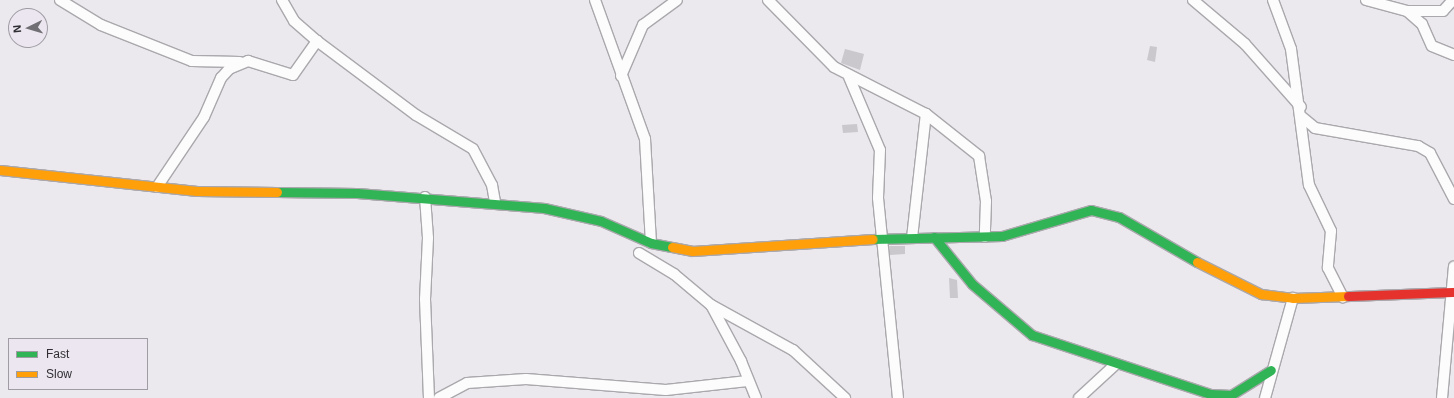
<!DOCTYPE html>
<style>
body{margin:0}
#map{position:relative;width:1454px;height:398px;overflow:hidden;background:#ebe8ee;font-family:Helvetica,sans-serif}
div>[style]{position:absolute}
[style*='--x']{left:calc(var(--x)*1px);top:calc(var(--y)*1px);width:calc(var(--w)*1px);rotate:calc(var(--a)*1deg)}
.building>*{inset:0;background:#cac8cc}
.roads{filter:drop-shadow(1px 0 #aaa8ac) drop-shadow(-1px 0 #aaa8ac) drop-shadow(0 1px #aaa8ac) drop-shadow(0 -1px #aaa8ac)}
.street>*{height:10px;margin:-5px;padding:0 5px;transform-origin:5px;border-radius:5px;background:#fcfcfc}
.fast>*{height:9px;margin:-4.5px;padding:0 4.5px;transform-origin:4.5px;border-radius:4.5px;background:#30b455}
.slow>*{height:9px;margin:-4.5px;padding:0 4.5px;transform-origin:4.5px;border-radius:4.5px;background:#ff9f0a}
.jam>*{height:9px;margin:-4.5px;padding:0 4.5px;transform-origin:4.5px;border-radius:4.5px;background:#e5322d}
span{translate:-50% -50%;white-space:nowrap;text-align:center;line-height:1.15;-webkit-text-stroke:3px #ebe6f0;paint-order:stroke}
.legend{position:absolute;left:8px;top:338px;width:140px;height:52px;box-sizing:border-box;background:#ebe6f0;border:1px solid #a09ca4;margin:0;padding:5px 7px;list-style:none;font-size:12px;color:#302e32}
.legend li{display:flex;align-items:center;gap:8px;height:20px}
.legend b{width:20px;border:1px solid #a09ca4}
.north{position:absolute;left:8px;top:8px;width:40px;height:40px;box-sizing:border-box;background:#ebe6f0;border:1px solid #a09ca4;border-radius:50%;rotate:265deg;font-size:11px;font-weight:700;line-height:16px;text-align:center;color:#302e32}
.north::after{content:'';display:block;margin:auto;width:14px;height:18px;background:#716f74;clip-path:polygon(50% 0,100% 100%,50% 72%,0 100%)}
</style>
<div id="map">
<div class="building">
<i style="clip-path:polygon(1150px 46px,1157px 47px,1155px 62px,1147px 60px)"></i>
<i style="clip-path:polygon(845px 49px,864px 54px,860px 70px,841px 63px)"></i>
<i style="clip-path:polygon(857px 124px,858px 132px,843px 133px,842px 125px)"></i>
<i style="clip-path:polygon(889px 246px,905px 246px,905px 254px,890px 255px)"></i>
<i style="clip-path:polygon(949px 278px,957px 280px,958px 298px,950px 298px)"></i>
</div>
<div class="roads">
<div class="street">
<i style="--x:60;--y:0;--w:48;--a:31.4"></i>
<i style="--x:101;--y:25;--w:98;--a:21.6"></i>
<i style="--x:192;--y:61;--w:48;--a:1.2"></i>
<i style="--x:282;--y:0;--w:24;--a:60"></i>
<i style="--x:294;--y:21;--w:30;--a:41"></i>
<i style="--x:317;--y:41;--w:124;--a:36.8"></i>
<i style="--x:416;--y:115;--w:66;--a:30.8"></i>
<i style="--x:473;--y:149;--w:41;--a:62.2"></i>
<i style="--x:492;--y:185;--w:17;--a:80"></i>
<i style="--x:595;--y:0;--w:148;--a:70.2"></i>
<i style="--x:645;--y:139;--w:104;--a:86.7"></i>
<i style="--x:768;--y:0;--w:94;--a:45.4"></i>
<i style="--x:834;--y:67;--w:103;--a:27.1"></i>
<i style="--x:926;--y:114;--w:68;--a:38.4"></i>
<i style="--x:979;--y:156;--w:46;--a:81.2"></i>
<i style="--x:986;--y:201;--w:36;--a:92"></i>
<i style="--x:1193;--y:0;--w:68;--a:40.2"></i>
<i style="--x:1245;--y:44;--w:84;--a:48.4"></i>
<i style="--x:1273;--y:0;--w:52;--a:69.8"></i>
<i style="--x:1291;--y:49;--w:137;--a:82.5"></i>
<i style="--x:1309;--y:185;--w:51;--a:64.4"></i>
<i style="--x:1331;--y:231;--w:37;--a:95"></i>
<i style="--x:1328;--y:268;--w:33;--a:63"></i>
<i style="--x:1366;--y:0;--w:42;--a:15"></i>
<i style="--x:1407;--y:11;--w:20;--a:41"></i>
<i style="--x:1422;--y:24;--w:24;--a:66"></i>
<i style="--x:1432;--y:46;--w:24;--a:22"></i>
<i style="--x:1407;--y:11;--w:36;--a:0"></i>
<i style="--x:1443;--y:11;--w:15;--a:-48"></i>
<i style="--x:621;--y:76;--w:56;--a:-66.7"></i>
<i style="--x:643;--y:25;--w:42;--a:-36.3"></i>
<i style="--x:849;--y:77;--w:79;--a:67"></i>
<i style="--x:880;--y:150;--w:48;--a:92.4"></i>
<i style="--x:878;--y:198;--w:201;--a:84.3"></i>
<i style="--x:1302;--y:117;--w:17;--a:40"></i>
<i style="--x:1315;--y:128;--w:105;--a:9.9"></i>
<i style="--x:1418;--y:146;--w:14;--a:30"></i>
<i style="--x:1430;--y:153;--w:52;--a:62.4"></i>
<i style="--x:157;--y:187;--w:84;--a:-56.1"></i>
<i style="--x:204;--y:117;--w:43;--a:-66.4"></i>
<i style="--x:221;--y:78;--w:12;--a:-48"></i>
<i style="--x:229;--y:69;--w:21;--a:-23"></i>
<i style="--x:248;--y:61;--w:47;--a:17.3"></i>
<i style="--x:293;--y:75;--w:42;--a:-54.8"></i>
<i style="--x:425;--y:197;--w:41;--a:85.8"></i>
<i style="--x:428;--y:238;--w:61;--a:92.8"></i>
<i style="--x:425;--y:299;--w:99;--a:87.7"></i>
<i style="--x:912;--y:238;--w:125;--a:-83.6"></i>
<i style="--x:639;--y:253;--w:41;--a:31"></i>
<i style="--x:674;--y:274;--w:48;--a:40"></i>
<i style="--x:711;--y:305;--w:94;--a:28.8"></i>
<i style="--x:793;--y:350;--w:71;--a:42.7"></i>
<i style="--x:711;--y:305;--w:64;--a:61.8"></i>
<i style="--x:741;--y:361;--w:40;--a:68"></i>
<i style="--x:439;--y:398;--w:32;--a:-28"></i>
<i style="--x:467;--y:383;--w:59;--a:-3.9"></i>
<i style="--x:526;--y:379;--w:140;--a:4.5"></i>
<i style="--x:666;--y:390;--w:82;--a:-6.3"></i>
<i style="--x:1079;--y:398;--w:50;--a:-42.6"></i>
<i style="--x:1265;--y:398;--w:104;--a:-74.4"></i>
<i style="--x:1442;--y:398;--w:132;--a:-84.8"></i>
</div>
<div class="fast">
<i style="--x:277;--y:192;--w:80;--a:0.7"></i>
<i style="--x:357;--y:193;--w:188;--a:4.6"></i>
<i style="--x:544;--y:208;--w:58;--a:12.8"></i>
<i style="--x:601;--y:221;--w:55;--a:23.7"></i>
<i style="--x:651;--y:243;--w:21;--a:11"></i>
<i style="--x:934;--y:237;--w:60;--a:51"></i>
<i style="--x:972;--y:284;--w:79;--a:40.4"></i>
<i style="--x:1032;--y:335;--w:188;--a:18.3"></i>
<i style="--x:1210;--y:394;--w:21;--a:3"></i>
<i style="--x:1231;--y:395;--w:47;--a:-32"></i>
<i style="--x:873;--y:239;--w:129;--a:-1.3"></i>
<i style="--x:1002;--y:236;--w:93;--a:-16.3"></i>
<i style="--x:1091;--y:210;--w:29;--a:14"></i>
<i style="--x:1119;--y:217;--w:90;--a:30"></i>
</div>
<div class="slow">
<i style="--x:0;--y:170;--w:198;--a:6.1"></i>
<i style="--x:197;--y:191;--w:80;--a:0.7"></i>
<i style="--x:672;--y:247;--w:21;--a:11"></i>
<i style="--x:693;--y:251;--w:180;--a:-3.8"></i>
<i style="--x:1197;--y:262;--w:72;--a:26.6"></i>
<i style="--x:1261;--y:294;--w:32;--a:7"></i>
<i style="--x:1293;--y:298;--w:55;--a:-2.1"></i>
</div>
<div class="jam">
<i style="--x:1348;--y:296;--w:106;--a:-2.2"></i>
</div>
</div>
<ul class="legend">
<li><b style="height:5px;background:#30b455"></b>Fast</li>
<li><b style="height:5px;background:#ff9f0a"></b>Slow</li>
</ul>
<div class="north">N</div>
</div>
